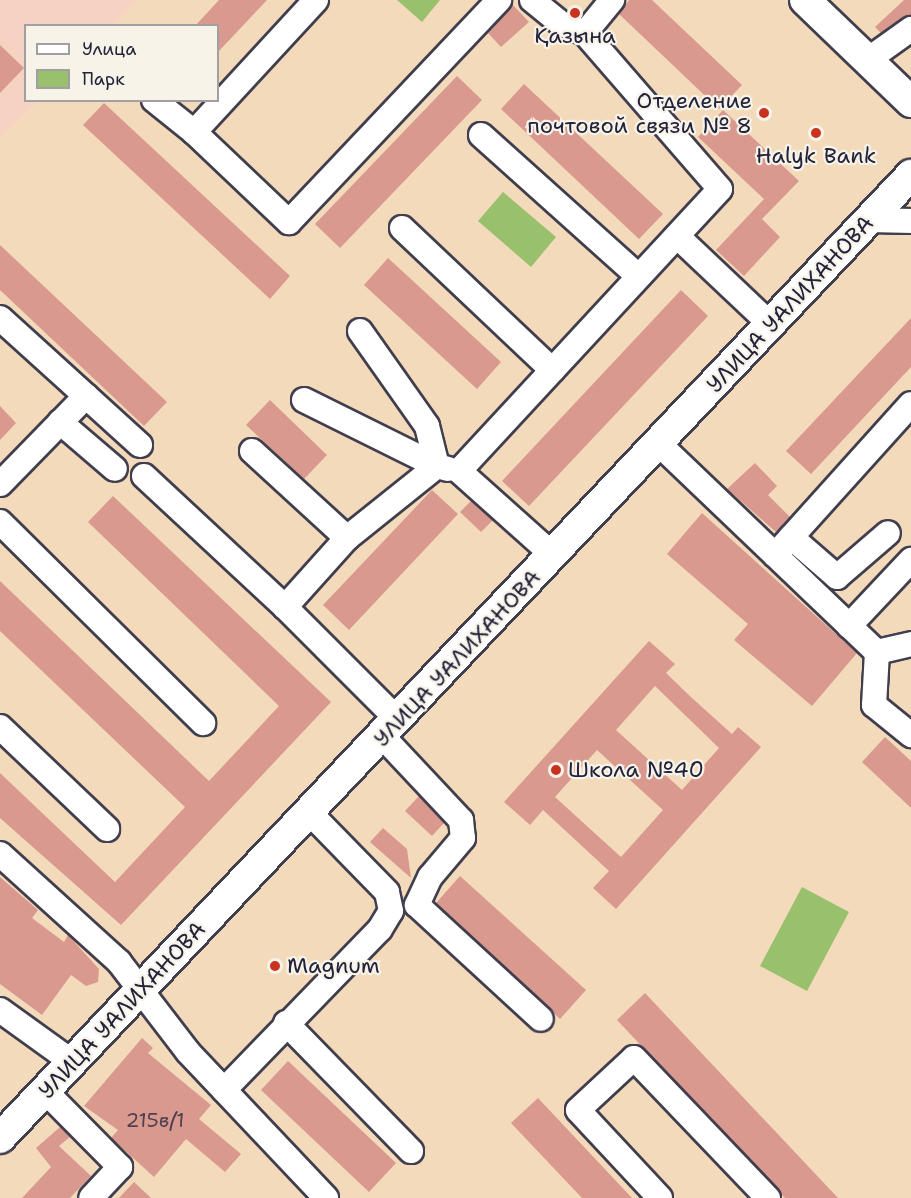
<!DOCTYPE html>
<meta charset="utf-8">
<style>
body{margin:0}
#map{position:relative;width:911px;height:1198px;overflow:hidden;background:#f3dabb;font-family:"Shantell Sans",sans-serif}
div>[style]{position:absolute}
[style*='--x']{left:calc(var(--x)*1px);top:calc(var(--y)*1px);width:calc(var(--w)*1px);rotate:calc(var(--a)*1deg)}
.built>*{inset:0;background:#f6d2c3}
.green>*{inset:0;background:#99c06c}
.building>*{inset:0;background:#da998f}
.roads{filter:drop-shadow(2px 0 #413e4e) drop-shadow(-2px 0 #413e4e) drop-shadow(0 2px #413e4e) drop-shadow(0 -2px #413e4e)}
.minor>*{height:24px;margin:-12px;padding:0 12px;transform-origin:12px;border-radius:12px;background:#fff}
.major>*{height:30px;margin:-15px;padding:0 15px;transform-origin:15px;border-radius:15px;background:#fff}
.dots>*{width:16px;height:16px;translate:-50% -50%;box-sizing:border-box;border:3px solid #f7f3e8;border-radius:50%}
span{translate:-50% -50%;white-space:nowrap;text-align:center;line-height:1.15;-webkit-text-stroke:4.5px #f7f3e8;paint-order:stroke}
.number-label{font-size:20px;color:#504050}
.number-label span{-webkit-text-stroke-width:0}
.poi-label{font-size:22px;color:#22223b}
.right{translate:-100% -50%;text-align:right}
.left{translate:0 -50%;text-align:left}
.street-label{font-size:22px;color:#22223b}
.legend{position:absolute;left:24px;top:24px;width:195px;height:78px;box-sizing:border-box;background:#f7f3e8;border:2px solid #a29fa3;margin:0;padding:8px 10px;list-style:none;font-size:18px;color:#22223b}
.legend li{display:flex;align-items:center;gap:12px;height:30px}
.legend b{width:30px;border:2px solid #a29fa3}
</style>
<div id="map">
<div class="built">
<i style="clip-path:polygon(0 0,137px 0,112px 25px,26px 26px,26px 100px,38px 101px,0 138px)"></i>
</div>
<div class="green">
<i style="clip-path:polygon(397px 0,440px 0,422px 22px)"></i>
<i style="clip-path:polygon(503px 192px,556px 237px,531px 267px,478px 221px)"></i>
<i style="clip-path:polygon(802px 887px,849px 912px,807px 991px,760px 966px)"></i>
</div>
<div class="building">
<i style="clip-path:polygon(219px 0,267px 0,218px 52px,218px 26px,195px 26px)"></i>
<i style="clip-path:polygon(629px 0,652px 0,742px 85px,719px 109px,619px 14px)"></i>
<i style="clip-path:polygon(904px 0,911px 0,911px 15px,881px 33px,875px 27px)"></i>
<i style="clip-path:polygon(512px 4px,529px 22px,501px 47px,488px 33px)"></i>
<i style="clip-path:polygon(0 45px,24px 68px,0 93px)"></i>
<i style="clip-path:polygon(457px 76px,482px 100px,340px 248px,315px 224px)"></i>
<i style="clip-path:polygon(524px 84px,663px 214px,639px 239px,501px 109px)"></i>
<i style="clip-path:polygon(104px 103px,290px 276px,270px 299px,83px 125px)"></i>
<i style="clip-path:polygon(723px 110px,799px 181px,762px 219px,780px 237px,744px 276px,716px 250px,764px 199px,698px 137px)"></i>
<i style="clip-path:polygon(0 245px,167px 402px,144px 426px,0 290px)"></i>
<i style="clip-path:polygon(388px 258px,501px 362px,477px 389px,364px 285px)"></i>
<i style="clip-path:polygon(681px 290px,708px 316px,529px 506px,502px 481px)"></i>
<i style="clip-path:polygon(911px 318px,911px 367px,811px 474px,786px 451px)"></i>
<i style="clip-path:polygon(270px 400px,327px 455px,304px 479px,246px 425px)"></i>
<i style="clip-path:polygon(0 406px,16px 423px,0 440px)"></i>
<i style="clip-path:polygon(755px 463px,777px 486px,768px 495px,790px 517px,776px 532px,727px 489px)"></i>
<i style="clip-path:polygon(432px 490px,458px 514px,349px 630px,323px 605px)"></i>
<i style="clip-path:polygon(113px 496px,331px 702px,121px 925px,0 818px,0 773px,115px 882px,185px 807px,0 631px,0 581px,209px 781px,279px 706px,88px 522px)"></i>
<i style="clip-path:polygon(471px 501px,493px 520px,481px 532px,460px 512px)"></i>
<i style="clip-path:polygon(702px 513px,857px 653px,812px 706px,734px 640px,748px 624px,667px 554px)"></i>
<i style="clip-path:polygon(evenodd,649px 641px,675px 664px,666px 673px,692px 698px,732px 734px,738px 727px,761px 747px,616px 909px,593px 888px,609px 871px,543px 810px,530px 825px,504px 802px,649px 641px,655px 686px,719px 748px,682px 790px,616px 730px,655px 686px,649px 641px,597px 750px,663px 810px,621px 857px,555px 797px,597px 750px)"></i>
<i style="clip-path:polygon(885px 737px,911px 761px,911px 808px,862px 762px)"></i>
<i style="clip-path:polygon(419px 796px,444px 823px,432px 836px,405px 811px)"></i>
<i style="clip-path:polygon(383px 828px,407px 849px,411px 878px,370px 842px)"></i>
<i style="clip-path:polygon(460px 876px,586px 990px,560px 1019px,436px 903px)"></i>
<i style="clip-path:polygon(0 877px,38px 910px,32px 918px,64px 942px,68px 935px,99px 969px,98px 982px,86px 986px,71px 975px,42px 1015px,0 984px)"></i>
<i style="clip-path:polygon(645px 993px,838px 1198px,785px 1198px,617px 1020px)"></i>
<i style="clip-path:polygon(142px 1038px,153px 1048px,148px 1053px,211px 1105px,199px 1119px,241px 1154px,225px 1172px,186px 1139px,154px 1177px,111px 1138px,118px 1130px,84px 1106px)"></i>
<i style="clip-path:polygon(288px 1061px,396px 1163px,369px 1192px,261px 1090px)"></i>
<i style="clip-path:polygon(538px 1098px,632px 1198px,582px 1198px,511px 1123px)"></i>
<i style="clip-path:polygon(60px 1127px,70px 1137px,59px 1146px,91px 1176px,70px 1198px,22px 1198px,51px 1167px,36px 1148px)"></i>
<i style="clip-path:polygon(134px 1182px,151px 1198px,119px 1198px)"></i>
</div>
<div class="roads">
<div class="minor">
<i style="--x:316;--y:0;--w:180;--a:132.7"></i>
<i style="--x:194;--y:132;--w:131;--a:43.5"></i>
<i style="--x:289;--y:222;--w:306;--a:-46.6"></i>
<i style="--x:532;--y:0;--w:36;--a:39"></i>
<i style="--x:560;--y:23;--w:27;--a:22"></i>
<i style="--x:869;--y:59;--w:52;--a:-35.5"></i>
<i style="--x:154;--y:100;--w:51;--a:38.7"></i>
<i style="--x:481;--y:135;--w:212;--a:41.9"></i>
<i style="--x:870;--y:220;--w:41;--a:1.4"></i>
<i style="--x:402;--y:228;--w:207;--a:43.4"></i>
<i style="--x:677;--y:236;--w:129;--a:43.4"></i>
<i style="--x:0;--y:318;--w:116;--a:42.2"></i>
<i style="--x:86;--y:396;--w:123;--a:134.3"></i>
<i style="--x:360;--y:331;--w:116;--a:54.8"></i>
<i style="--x:427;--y:426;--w:41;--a:76"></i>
<i style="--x:437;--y:466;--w:11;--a:15"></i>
<i style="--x:86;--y:396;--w:73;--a:42.2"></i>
<i style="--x:304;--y:400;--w:148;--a:26.4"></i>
<i style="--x:437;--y:466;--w:115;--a:141.3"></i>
<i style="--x:347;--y:538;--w:93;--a:131.9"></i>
<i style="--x:285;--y:607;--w:158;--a:45"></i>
<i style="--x:60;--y:422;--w:72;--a:40.5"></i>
<i style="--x:658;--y:443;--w:303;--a:43.7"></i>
<i style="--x:877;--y:652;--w:53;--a:93.2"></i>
<i style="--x:874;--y:705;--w:48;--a:39"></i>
<i style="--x:252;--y:451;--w:129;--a:42.5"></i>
<i style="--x:144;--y:476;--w:192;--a:42.9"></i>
<i style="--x:0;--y:522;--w:286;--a:44.7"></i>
<i style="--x:791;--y:537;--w:61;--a:41"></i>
<i style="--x:837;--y:577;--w:67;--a:-40.8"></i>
<i style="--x:553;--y:555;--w:126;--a:-138.2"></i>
<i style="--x:459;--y:471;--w:384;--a:-47.2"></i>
<i style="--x:720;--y:189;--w:206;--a:-130.9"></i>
<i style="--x:585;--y:33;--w:43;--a:-50.7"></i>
<i style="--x:775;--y:555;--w:203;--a:-48"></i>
<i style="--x:849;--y:626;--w:91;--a:-46.8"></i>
<i style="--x:877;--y:652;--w:35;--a:-13"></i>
<i style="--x:0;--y:727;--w:148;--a:43.6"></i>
<i style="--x:383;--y:737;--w:114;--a:46.8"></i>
<i style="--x:461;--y:820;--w:18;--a:84"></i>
<i style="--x:463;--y:838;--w:51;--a:130.2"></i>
<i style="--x:430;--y:877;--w:31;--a:115"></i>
<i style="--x:417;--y:905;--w:168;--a:42.6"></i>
<i style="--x:0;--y:854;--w:161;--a:42.2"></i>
<i style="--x:119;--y:962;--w:113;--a:52.5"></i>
<i style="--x:188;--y:1052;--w:201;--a:46.6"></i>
<i style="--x:0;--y:1010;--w:89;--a:35.8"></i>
<i style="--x:286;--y:1023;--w:179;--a:45.7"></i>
<i style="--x:224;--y:1090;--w:224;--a:-45.9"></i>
<i style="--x:380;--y:929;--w:21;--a:-59"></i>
<i style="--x:391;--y:911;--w:19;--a:-102"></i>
<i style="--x:387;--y:892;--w:112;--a:-134.3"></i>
<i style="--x:45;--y:1091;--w:107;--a:45.4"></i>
<i style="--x:120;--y:1167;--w:42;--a:133.1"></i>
<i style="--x:660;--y:1198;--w:120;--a:-133"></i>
<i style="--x:578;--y:1110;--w:76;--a:-42.9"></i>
<i style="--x:634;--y:1058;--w:194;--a:46.3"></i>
</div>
<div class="major">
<i style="--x:805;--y:0;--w:147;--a:43.9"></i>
<i style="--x:0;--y:1138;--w:1326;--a:-46.59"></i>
</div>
</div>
<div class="dots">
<i style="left:575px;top:13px;background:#c8321e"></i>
<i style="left:764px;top:113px;background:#c8321e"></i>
<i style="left:816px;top:133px;background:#c8321e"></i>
<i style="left:556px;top:770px;background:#c8321e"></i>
<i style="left:275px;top:966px;background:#c8321e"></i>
</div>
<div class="number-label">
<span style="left:155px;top:1120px">215в/1</span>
</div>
<div class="poi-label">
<span style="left:575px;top:36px">Қазына</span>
<span class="right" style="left:752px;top:113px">Отделение<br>почтовой связи № 8</span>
<span style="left:816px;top:156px">Halyk Bank</span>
<span class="left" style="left:568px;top:770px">Школа №40</span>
<span class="left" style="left:287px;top:966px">Magnum</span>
</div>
<div class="street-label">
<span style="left:790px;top:304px;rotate:-47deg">УЛИЦА УАЛИХАНОВА</span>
<span style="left:457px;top:658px;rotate:-47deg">УЛИЦА УАЛИХАНОВА</span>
<span style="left:122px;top:1010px;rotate:-47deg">УЛИЦА УАЛИХАНОВА</span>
</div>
<ul class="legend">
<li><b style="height:8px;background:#fff"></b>Улица</li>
<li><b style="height:16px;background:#99c06c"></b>Парк</li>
</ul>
</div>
